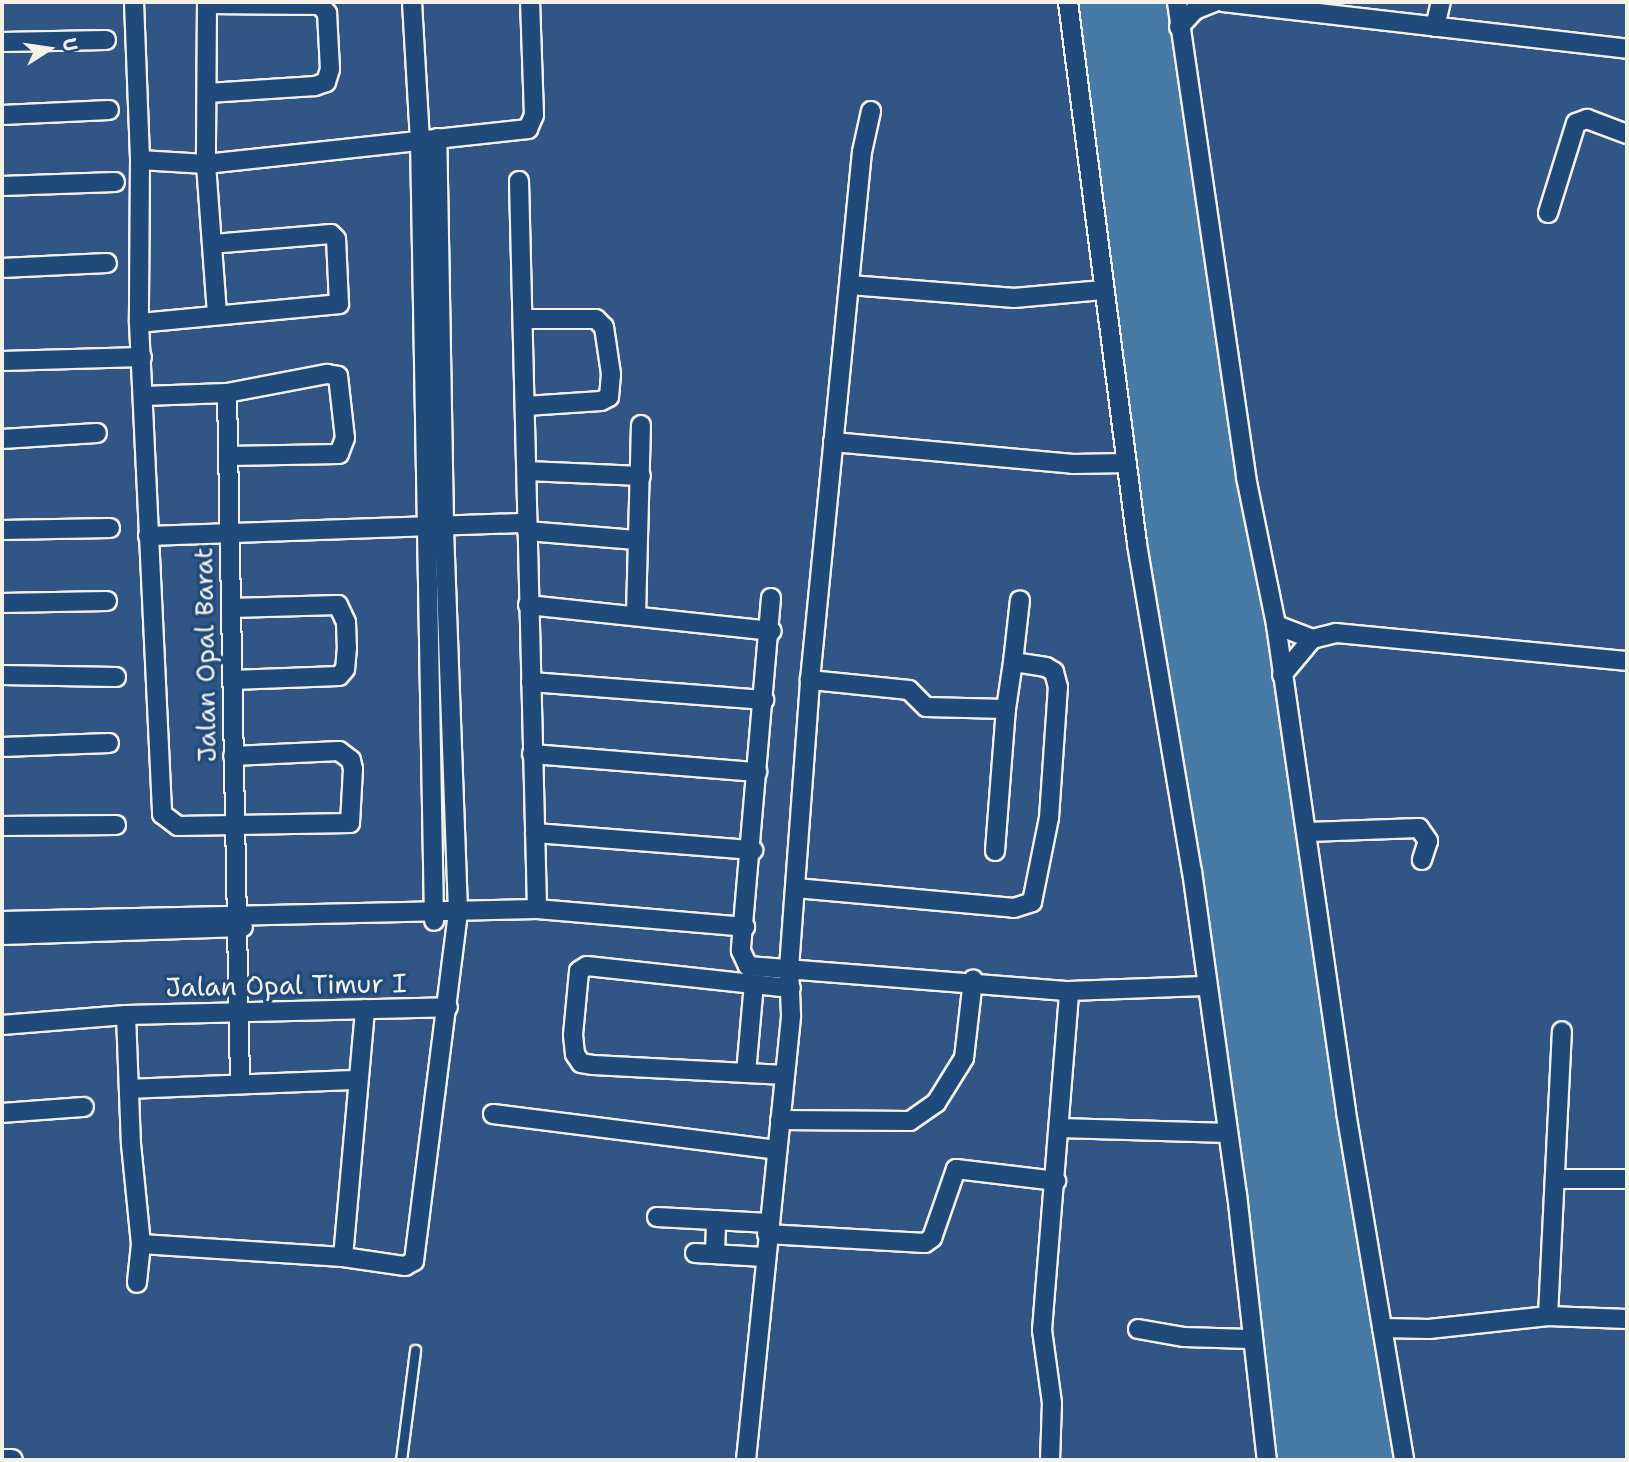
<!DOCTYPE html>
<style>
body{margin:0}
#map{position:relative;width:1629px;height:1462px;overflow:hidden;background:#315686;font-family:"Shantell Sans",sans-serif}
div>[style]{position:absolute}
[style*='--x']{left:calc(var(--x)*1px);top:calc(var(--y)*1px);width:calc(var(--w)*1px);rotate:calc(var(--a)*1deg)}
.water>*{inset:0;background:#477aa4}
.roads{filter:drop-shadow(2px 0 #f4f1e8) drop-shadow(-2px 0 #f4f1e8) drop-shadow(0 2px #f4f1e8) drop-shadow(0 -2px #f4f1e8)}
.service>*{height:9px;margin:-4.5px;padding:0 4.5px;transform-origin:4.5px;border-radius:4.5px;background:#1f4a7a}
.minor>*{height:18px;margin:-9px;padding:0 9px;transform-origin:9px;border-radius:9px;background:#1f4a7a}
.tertiary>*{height:21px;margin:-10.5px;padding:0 10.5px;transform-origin:10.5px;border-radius:10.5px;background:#1f4a7a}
span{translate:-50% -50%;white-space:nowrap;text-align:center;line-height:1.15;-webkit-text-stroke:7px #1f4a7a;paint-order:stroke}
.street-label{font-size:26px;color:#f4f1e8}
.frame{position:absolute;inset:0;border:4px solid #f4f1e8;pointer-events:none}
.north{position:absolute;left:14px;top:14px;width:70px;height:70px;-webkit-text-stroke:5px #1f4a7a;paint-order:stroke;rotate:78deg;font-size:19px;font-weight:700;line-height:28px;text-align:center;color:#f4f1e8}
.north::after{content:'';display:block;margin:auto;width:24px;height:32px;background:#f4f1e8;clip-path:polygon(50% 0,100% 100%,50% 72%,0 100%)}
</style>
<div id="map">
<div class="water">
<i style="clip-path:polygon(1068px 2px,1177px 2px,1404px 1460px,1267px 1460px)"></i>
</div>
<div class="roads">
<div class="service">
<i style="--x:401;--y:1460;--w:111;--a:-82.7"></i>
</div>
<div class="minor">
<i style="--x:134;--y:2;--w:158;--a:87.8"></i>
<i style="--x:140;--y:160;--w:163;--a:90.4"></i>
<i style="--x:139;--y:323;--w:492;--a:87.3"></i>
<i style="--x:162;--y:814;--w:20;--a:37"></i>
<i style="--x:178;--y:826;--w:172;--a:-1"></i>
<i style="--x:350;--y:823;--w:54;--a:-86.8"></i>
<i style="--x:353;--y:769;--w:9;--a:-103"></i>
<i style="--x:351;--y:760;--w:15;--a:-143"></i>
<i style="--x:339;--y:751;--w:106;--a:177.3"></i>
<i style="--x:207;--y:2;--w:162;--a:90.4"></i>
<i style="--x:206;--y:164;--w:150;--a:85.8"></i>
<i style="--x:412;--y:2;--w:137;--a:86.7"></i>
<i style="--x:420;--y:139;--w:782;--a:88.97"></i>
<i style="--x:1068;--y:2;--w:546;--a:82.74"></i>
<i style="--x:1137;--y:544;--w:332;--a:80.5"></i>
<i style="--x:1192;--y:871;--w:326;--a:82.1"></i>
<i style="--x:1237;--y:1194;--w:268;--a:83.6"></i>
<i style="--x:1177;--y:2;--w:480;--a:81.7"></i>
<i style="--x:1246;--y:477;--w:151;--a:78.5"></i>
<i style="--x:1276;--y:625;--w:492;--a:81.8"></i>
<i style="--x:1346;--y:1112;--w:353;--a:80.5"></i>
<i style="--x:1223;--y:2;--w:407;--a:6.6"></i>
<i style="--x:207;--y:4;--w:113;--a:0.5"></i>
<i style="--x:320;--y:5;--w:11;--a:49"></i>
<i style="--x:327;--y:13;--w:56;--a:86.9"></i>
<i style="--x:330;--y:69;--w:14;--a:107"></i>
<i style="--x:326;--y:82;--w:12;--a:160"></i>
<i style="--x:315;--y:86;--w:107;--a:176.3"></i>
<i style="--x:1179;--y:27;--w:23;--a:-47"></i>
<i style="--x:1195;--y:10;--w:22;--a:-22"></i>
<i style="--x:1435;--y:27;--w:26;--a:-77"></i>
<i style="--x:2;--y:42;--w:104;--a:-1.1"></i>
<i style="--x:2;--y:115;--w:107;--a:-2.7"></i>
<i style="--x:140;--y:160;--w:66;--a:3.5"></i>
<i style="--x:206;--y:164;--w:324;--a:-6.2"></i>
<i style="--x:528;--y:129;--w:15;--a:-67"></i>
<i style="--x:534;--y:115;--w:113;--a:-92"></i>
<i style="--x:519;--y:181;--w:728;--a:88.58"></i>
<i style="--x:2;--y:186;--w:113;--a:-2"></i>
<i style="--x:1548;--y:213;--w:94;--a:-72.7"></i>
<i style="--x:1576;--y:123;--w:12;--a:-20"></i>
<i style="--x:1587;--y:119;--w:43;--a:20.6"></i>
<i style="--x:2;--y:268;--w:105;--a:-2.7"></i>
<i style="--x:850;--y:285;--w:165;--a:4.5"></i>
<i style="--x:1014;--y:298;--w:89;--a:-5.1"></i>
<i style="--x:524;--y:319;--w:72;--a:0"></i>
<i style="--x:596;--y:319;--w:11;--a:45"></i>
<i style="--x:604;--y:327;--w:48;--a:81.5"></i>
<i style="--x:611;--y:374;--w:23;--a:95"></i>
<i style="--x:609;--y:397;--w:9;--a:153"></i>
<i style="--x:601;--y:401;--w:75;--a:176.2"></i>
<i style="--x:139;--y:323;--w:201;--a:-5.4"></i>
<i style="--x:339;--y:304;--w:65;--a:-92.6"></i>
<i style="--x:336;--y:239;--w:7;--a:-135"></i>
<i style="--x:331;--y:234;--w:118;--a:175.2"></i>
<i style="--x:2;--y:361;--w:140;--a:-1.6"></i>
<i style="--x:227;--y:393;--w:691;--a:88.92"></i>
<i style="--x:144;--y:396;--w:83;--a:-2.1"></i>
<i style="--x:227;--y:393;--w:102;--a:-10.8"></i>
<i style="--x:327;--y:374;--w:11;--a:10"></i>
<i style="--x:338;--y:376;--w:62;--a:83.6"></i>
<i style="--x:345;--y:438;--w:17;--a:111"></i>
<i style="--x:339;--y:454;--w:111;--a:179"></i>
<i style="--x:2;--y:439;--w:95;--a:-3.6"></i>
<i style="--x:833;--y:442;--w:241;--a:5.2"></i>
<i style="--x:1073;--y:464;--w:54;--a:-1.1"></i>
<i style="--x:527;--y:471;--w:114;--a:2.5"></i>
<i style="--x:2;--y:530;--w:108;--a:-1.1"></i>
<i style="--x:527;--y:531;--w:109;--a:4.7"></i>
<i style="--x:148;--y:536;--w:379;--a:-2"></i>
<i style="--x:771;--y:598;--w:354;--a:94.9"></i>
<i style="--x:741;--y:951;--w:17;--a:65"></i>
<i style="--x:748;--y:966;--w:322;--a:4.5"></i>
<i style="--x:1069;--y:991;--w:135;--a:-2.1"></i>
<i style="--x:2;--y:603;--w:105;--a:-1.1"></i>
<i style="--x:528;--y:605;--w:245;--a:6.1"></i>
<i style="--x:231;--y:608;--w:107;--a:-1.6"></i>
<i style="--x:338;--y:605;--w:19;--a:65"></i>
<i style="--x:346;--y:622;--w:25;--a:88"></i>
<i style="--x:347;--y:647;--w:22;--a:95"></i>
<i style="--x:345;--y:669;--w:9;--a:131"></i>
<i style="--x:339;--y:676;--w:107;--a:177.9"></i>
<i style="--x:636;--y:615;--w:190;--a:-88.5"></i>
<i style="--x:1276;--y:625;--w:39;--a:21"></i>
<i style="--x:1013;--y:662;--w:62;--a:-83.6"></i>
<i style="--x:2;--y:675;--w:114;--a:1"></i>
<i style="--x:1282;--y:675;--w:47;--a:-50.2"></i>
<i style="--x:1312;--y:639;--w:25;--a:-14"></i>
<i style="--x:1336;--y:633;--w:292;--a:5.5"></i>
<i style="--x:531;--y:682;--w:234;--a:4.4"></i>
<i style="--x:2;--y:747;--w:107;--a:-2.1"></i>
<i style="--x:532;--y:754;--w:226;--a:4.6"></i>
<i style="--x:2;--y:826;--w:114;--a:-0.5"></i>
<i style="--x:1308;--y:832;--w:111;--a:-2.1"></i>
<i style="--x:1419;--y:828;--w:16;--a:55"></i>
<i style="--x:1428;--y:841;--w:20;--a:108"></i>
<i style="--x:535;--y:833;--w:219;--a:4.5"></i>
<i style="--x:995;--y:851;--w:142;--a:-85.6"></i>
<i style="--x:796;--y:888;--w:219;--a:5.2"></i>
<i style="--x:1014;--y:908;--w:19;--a:-18"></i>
<i style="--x:1032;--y:902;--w:86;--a:-78.6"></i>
<i style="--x:1049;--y:818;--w:131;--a:-86.1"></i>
<i style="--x:1058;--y:687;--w:16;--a:-105"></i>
<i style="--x:1054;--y:672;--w:9;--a:-148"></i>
<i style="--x:1046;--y:667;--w:33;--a:-171"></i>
<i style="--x:1013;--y:662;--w:48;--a:98.5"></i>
<i style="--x:1006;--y:709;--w:80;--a:-178.6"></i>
<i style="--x:926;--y:707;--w:24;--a:-135"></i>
<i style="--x:909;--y:690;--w:100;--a:-174.2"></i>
<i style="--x:2;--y:921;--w:535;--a:-1.28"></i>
<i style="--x:537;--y:909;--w:209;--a:4.9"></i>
<i style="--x:2;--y:935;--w:241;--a:-1.9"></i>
<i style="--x:126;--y:1015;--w:129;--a:87.8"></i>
<i style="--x:131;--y:1144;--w:100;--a:84.3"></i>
<i style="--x:141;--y:1244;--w:39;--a:96"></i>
<i style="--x:2;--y:1025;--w:124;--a:-4.6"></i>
<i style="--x:126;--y:1015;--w:322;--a:-1.4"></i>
<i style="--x:746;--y:1073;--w:89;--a:-84.9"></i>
<i style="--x:785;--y:1075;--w:192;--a:-177"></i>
<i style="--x:593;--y:1065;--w:12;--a:-171"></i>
<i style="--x:581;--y:1063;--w:11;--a:-124"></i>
<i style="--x:575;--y:1054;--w:19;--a:-96"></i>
<i style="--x:573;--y:1035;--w:64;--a:-84.6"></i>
<i style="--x:579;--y:971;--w:9;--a:-32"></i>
<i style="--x:587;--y:966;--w:205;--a:6.2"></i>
<i style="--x:129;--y:1089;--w:228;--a:-2.3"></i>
<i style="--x:2;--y:1113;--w:82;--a:-4.2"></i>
<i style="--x:493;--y:1114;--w:286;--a:7.2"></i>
<i style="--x:780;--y:1120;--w:130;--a:0.4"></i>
<i style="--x:910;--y:1121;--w:32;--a:-35"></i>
<i style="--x:936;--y:1103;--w:53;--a:-58.1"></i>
<i style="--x:964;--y:1058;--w:79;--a:-83.4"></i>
<i style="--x:1060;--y:1128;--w:168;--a:1.7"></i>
<i style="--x:1555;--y:1179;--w:72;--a:0"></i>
<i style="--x:657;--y:1217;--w:112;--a:3.1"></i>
<i style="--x:767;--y:1234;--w:158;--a:3.3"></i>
<i style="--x:925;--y:1243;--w:9;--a:-36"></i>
<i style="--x:932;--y:1238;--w:73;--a:-70.8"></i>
<i style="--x:956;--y:1169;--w:101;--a:6.8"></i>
<i style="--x:141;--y:1244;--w:202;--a:3.7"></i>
<i style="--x:343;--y:1257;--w:63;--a:8.3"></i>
<i style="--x:405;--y:1266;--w:10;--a:-29"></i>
<i style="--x:414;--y:1261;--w:353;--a:-82.8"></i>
<i style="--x:458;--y:911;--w:387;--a:-92.1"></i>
<i style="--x:444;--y:524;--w:386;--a:-91"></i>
<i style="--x:695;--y:1253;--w:69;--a:3.3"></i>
<i style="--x:715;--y:1253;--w:33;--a:-88"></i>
<i style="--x:343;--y:1257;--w:249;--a:-84.9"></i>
<i style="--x:1548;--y:1316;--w:285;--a:-87.2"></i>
<i style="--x:1382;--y:1328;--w:47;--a:1.2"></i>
<i style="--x:1429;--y:1329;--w:120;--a:-6.2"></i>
<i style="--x:1548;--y:1316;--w:79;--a:2.2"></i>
<i style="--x:1138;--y:1329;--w:47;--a:9.9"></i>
<i style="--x:1184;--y:1337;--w:66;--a:1.7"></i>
<i style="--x:746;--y:1460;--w:447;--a:-84.2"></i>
<i style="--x:791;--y:1015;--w:47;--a:-92.4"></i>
<i style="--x:789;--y:968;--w:289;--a:-85.8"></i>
<i style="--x:810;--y:680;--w:531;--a:-84.38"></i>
<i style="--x:862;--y:152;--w:42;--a:-77.6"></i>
<i style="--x:1050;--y:1460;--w:57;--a:-88"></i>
<i style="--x:1052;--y:1403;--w:74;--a:-97.8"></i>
<i style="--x:1042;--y:1330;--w:340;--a:-85.4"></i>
</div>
<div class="tertiary">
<i style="--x:2;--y:1460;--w:9;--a:0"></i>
</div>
</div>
<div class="street-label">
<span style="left:205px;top:655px;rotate:-91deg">Jalan Opal Barat</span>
<span style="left:286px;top:985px;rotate:-1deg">Jalan Opal Timur I</span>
</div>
<div class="frame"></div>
<div class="north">U</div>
</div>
